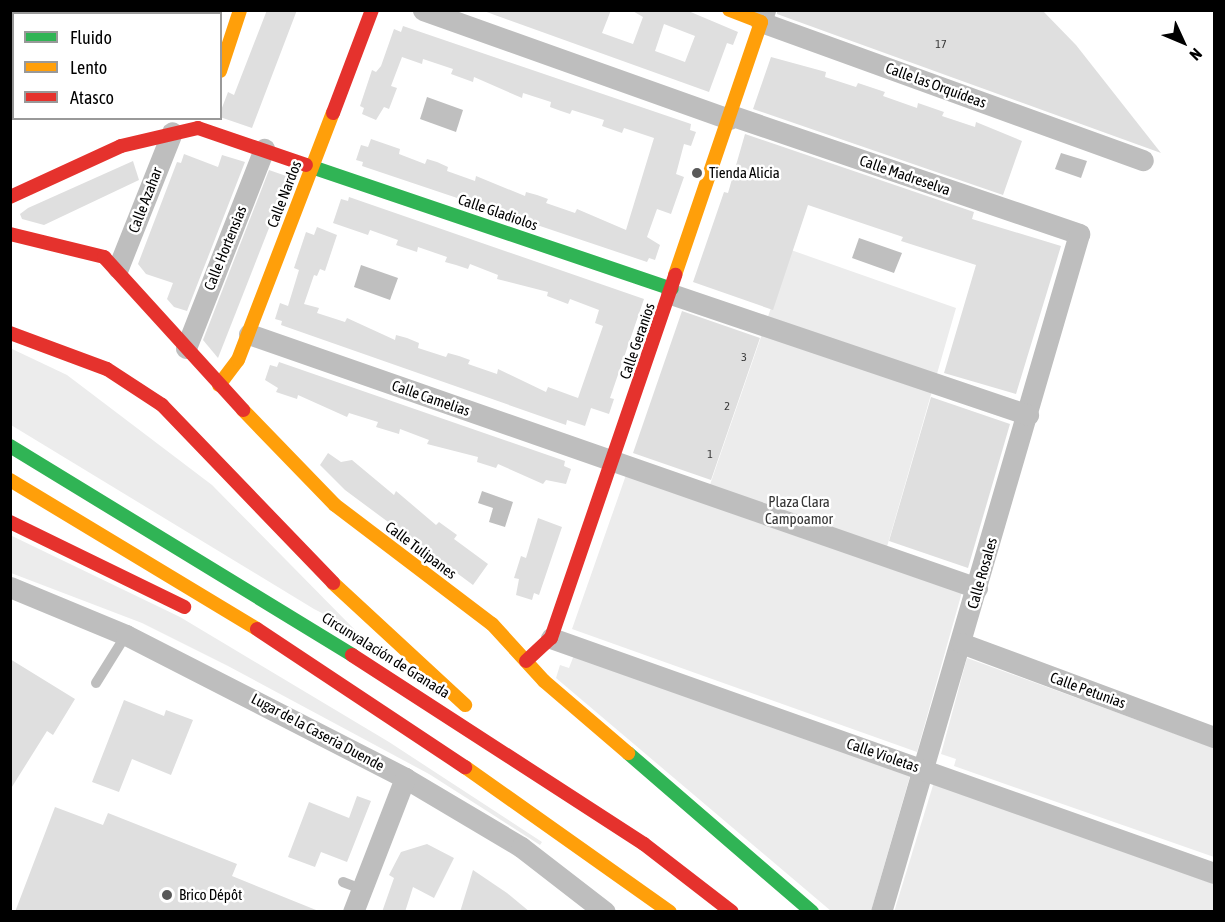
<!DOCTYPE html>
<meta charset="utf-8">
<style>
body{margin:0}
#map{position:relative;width:1225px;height:922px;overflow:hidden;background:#fff;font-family:"Asap Condensed",sans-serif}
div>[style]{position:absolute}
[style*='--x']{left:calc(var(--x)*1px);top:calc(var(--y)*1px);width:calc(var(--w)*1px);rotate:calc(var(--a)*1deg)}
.green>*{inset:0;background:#ececec}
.water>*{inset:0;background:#bfbfbf}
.building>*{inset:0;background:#dfdfdf}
.lane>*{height:10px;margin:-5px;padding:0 5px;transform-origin:5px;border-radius:5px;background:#bebebe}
.street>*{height:21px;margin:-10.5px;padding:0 10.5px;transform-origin:10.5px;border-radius:10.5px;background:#bebebe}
.fast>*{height:14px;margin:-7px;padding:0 7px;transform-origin:7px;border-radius:7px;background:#30b455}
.slow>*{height:14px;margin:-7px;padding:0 7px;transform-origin:7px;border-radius:7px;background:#ff9f0a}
.jam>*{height:14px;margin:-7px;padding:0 7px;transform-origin:7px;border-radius:7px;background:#e5322d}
.dots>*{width:16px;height:16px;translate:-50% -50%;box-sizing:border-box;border:3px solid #fff;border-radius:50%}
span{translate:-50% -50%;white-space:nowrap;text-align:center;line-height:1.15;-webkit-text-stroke:5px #fff;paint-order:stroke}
.number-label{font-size:12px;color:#383838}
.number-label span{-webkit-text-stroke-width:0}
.street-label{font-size:15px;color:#000}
.poi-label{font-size:15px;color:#000}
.left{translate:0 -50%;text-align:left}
.park-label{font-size:15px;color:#333}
.frame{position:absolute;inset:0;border:12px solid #000;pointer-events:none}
.legend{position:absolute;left:12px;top:12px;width:210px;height:108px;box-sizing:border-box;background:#fff;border:2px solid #999;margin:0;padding:8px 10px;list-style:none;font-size:18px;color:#000}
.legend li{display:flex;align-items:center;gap:12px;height:30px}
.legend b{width:30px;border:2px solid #999}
.north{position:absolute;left:1153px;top:12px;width:60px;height:60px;-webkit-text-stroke:4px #fff;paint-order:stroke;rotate:134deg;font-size:16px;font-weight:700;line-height:24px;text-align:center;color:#000}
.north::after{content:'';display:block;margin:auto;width:21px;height:27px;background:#000;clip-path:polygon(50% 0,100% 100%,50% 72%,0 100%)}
</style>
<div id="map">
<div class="green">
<i style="clip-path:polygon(791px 250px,956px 308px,882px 564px,962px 592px,917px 752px,572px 629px,626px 475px,704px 502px)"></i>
<i style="clip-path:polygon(10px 348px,67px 375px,212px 485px,355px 630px,314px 609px,11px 425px)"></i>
<i style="clip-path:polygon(10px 535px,180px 617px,389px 742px,542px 842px,540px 845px,429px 774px,228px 666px,142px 623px,11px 573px)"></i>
<i style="clip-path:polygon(574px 655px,910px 776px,871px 911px,831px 911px,556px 678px,560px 665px,569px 668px)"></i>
<i style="clip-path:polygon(967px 658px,1214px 748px,1214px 857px,954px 766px,956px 759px,941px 754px)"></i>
<i style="clip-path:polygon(934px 782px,1214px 884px,1214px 911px,894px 912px)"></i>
</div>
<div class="water">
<i style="clip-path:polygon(427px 97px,463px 110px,456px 132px,420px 119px)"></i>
<i style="clip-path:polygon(1061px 153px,1087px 161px,1081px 178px,1055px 169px)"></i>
<i style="clip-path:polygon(859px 238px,902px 253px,894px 273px,852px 258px)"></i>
<i style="clip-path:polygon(361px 265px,398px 278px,390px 300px,354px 287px)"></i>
<i style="clip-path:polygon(482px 491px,513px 502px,505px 527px,489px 522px,493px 508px,478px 503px)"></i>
</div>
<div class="building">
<i style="clip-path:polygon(267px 10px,297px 10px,252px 128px,220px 117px,220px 113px,228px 92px,234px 95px)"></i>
<i style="clip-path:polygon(evenodd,481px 10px,611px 10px,602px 33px,633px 44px,643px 17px,631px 10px,686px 10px,738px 32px,733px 45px,727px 43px,709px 92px,481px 10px,664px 24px,695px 36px,685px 62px,655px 51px,664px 24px)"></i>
<i style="clip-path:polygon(777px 10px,1042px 10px,1076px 45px,1161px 153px,777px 14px)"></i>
<i style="clip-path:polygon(403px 26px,691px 124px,690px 130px,696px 132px,691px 146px,684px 144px,676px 174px,684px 177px,671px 214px,657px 209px,647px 237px,660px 245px,655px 260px,649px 258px,647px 262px,362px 166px,363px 162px,356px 160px,361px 145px,368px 147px,371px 139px,400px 149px,399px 154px,425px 164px,427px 159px,437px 162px,448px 167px,447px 171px,475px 181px,476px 176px,525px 196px,526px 192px,537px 195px,548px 199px,546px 203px,575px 213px,577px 209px,626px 230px,654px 138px,624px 128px,622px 133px,602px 126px,604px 120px,572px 110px,570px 114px,561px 111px,550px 107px,551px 102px,523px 93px,522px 98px,474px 77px,473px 82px,451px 74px,453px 69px,423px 59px,422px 64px,402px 57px,391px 86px,397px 88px,389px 109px,384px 107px,376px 120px,362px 114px,364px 108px,360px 106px,372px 70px,376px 72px,381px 66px,394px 29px,401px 32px)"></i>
<i style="clip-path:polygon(771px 57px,826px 72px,825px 77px,856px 87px,858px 83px,885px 92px,883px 96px,917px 108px,918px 103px,944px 112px,942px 116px,975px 127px,976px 122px,1022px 141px,1003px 195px,753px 109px)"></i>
<i style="clip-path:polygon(745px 134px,974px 212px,972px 219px,1061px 246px,1016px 394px,944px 373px,976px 265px,901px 241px,903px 237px,808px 205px,773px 310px,693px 282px,724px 192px,728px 193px)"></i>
<i style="clip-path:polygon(184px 154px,218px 167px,222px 155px,245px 162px,187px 311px,174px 307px,167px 299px,173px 283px,146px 274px,138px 264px,177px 162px,181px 163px)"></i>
<i style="clip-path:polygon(133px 161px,139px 180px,44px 225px,22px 219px,20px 214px,28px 208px)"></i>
<i style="clip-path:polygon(269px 170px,289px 177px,218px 358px,203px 340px)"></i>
<i style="clip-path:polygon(349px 197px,644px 299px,610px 398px,614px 399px,609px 414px,591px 408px,585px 426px,567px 420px,566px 425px,281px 325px,282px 321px,275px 319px,280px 303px,288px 306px,299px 270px,294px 268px,306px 232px,314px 235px,317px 227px,337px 235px,325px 271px,320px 269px,317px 276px,314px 275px,304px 304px,319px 308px,317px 313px,345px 322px,347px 318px,395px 340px,396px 335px,407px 338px,419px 343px,418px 348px,446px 357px,448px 353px,459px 356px,470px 360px,468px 364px,497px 374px,498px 369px,546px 392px,548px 387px,578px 398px,603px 326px,595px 323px,599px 310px,570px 299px,568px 304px,547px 296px,548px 292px,497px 279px,498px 275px,470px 264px,468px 269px,456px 265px,445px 262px,447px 257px,418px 247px,417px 252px,396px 245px,398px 240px,370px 230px,368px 235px,333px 223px,341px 199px,348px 201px)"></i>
<i style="clip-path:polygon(682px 311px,760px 338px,711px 480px,633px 453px)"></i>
<i style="clip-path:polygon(279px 362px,565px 461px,564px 466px,571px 469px,566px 484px,546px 480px,543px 484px,498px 464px,496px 468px,477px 462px,478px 457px,427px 444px,429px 440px,400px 429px,399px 434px,376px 427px,378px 422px,349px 413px,347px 417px,298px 395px,297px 399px,276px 392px,278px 388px,265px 380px,270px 365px,277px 367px)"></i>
<i style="clip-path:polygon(931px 397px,1010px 424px,968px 568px,889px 541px)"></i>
<i style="clip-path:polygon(328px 453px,341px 462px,352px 460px,394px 495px,396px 491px,436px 525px,439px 522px,457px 535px,454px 539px,488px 564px,473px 585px,345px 490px,320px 465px)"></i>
<i style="clip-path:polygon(538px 518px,562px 527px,539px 595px,534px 593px,532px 600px,516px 595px,519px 579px,514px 578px,521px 556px,526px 558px)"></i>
<i style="clip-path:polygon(10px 659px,75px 699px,53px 735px,47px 731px,10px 790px)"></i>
<i style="clip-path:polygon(124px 700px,164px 716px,166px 710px,193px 720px,171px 775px,132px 759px,119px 792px,92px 782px)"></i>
<i style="clip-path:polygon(357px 796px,371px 801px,347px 862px,321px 852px,315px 867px,288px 857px,309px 802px,349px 818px)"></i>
<i style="clip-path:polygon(55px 807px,103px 825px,108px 813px,237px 864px,232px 876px,321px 912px,15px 912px)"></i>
<i style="clip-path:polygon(427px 844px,454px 858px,434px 898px,413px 887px,405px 912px,382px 912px,394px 878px,389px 875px,401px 852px)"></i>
<i style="clip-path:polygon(473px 870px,507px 893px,530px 912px,460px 912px)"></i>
</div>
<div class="lane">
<i style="--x:96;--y:683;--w:57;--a:-58"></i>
<i style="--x:343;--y:882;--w:19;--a:21"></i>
</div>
<div class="street">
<i style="--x:423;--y:10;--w:325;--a:19.6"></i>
<i style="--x:765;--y:10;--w:13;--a:108"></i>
<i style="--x:761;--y:22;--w:406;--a:19.9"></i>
<i style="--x:730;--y:115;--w:369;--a:18.8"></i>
<i style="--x:1079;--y:234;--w:706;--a:106.28"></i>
<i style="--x:118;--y:268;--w:146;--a:-68.3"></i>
<i style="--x:671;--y:294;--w:377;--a:18.7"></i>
<i style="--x:249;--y:334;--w:771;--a:19.23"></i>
<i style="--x:186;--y:348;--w:214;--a:-68.6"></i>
<i style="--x:10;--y:587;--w:126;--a:22.5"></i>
<i style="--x:126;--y:635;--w:314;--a:27.1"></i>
<i style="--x:405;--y:778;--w:135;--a:30.7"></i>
<i style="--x:521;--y:847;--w:106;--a:37.7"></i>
<i style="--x:551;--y:638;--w:703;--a:19.52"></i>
<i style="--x:961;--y:643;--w:270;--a:20.4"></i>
<i style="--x:353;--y:912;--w:144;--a:-68.8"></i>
</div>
<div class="fast">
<i style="--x:180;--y:10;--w:9;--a:27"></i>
<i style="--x:306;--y:165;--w:386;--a:18.7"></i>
<i style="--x:10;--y:446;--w:401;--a:31.4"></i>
<i style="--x:628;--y:753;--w:243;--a:40.8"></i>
</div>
<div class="slow">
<i style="--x:220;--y:71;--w:64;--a:-71.8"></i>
<i style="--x:675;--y:275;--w:267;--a:-71.2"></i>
<i style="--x:761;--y:22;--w:34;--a:-159"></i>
<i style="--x:219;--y:385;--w:31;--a:-53"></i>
<i style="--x:238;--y:360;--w:265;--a:-69"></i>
<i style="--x:243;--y:410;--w:132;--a:45.9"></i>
<i style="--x:335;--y:505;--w:197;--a:37.2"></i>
<i style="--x:492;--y:624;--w:77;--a:47.6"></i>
<i style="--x:544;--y:681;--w:111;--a:40.6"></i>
<i style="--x:10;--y:480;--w:288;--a:31.1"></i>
<i style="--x:333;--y:583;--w:180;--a:42.7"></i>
<i style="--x:465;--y:767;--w:251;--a:35.3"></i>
</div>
<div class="jam">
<i style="--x:333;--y:113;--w:110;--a:-69.3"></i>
<i style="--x:10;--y:197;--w:122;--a:-24.7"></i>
<i style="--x:121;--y:146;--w:79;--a:-13.2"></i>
<i style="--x:198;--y:128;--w:114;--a:18.9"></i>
<i style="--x:10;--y:234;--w:97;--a:13.7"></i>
<i style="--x:104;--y:257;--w:207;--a:47.7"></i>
<i style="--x:10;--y:333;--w:103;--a:20.4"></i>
<i style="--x:107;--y:369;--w:66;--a:33.2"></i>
<i style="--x:162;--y:405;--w:247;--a:46.1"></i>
<i style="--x:10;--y:522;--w:194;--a:26"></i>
<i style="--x:257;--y:629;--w:250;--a:33.6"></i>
<i style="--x:352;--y:655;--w:348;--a:32.9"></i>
<i style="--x:644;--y:844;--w:111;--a:37.7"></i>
<i style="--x:526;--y:661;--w:34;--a:-43"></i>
<i style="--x:551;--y:638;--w:384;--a:-71.1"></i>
</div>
<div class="dots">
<i style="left:697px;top:173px;background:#595959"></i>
<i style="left:167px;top:895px;background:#595959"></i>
</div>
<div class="number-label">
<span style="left:941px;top:45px">17</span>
<span style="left:744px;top:358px">3</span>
<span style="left:727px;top:407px">2</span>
<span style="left:710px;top:455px">1</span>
</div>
<div class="street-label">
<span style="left:936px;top:85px;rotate:20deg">Calle las Orquídeas</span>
<span style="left:905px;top:175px;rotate:19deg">Calle Madreselva</span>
<span style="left:284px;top:194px;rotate:-69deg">Calle Nardos</span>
<span style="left:145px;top:200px;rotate:-69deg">Calle Azahar</span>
<span style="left:498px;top:212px;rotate:19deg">Calle Gladiolos</span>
<span style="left:225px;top:248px;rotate:-68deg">Calle Hortensias</span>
<span style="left:637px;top:341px;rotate:-71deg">Calle Geranios</span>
<span style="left:431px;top:398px;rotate:19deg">Calle Camelias</span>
<span style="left:421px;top:550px;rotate:37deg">Calle Tulipanes</span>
<span style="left:982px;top:573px;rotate:-74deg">Calle Rosales</span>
<span style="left:386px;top:655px;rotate:32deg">Circunvalación de Granada</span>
<span style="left:1088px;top:690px;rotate:20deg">Calle Petunias</span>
<span style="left:318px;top:732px;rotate:28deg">Lugar de la Caseria Duende</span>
<span style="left:883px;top:755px;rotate:19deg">Calle Violetas</span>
</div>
<div class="poi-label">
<span class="left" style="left:709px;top:173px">Tienda Alicia</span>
<span class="left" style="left:179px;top:895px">Brico Dépôt</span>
</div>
<div class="park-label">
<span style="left:799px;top:510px">Plaza Clara<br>Campoamor</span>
</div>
<div class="frame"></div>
<ul class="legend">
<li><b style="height:8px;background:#30b455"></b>Fluido</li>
<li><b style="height:8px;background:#ff9f0a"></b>Lento</li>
<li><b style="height:8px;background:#e5322d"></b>Atasco</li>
</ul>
<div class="north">N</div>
</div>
